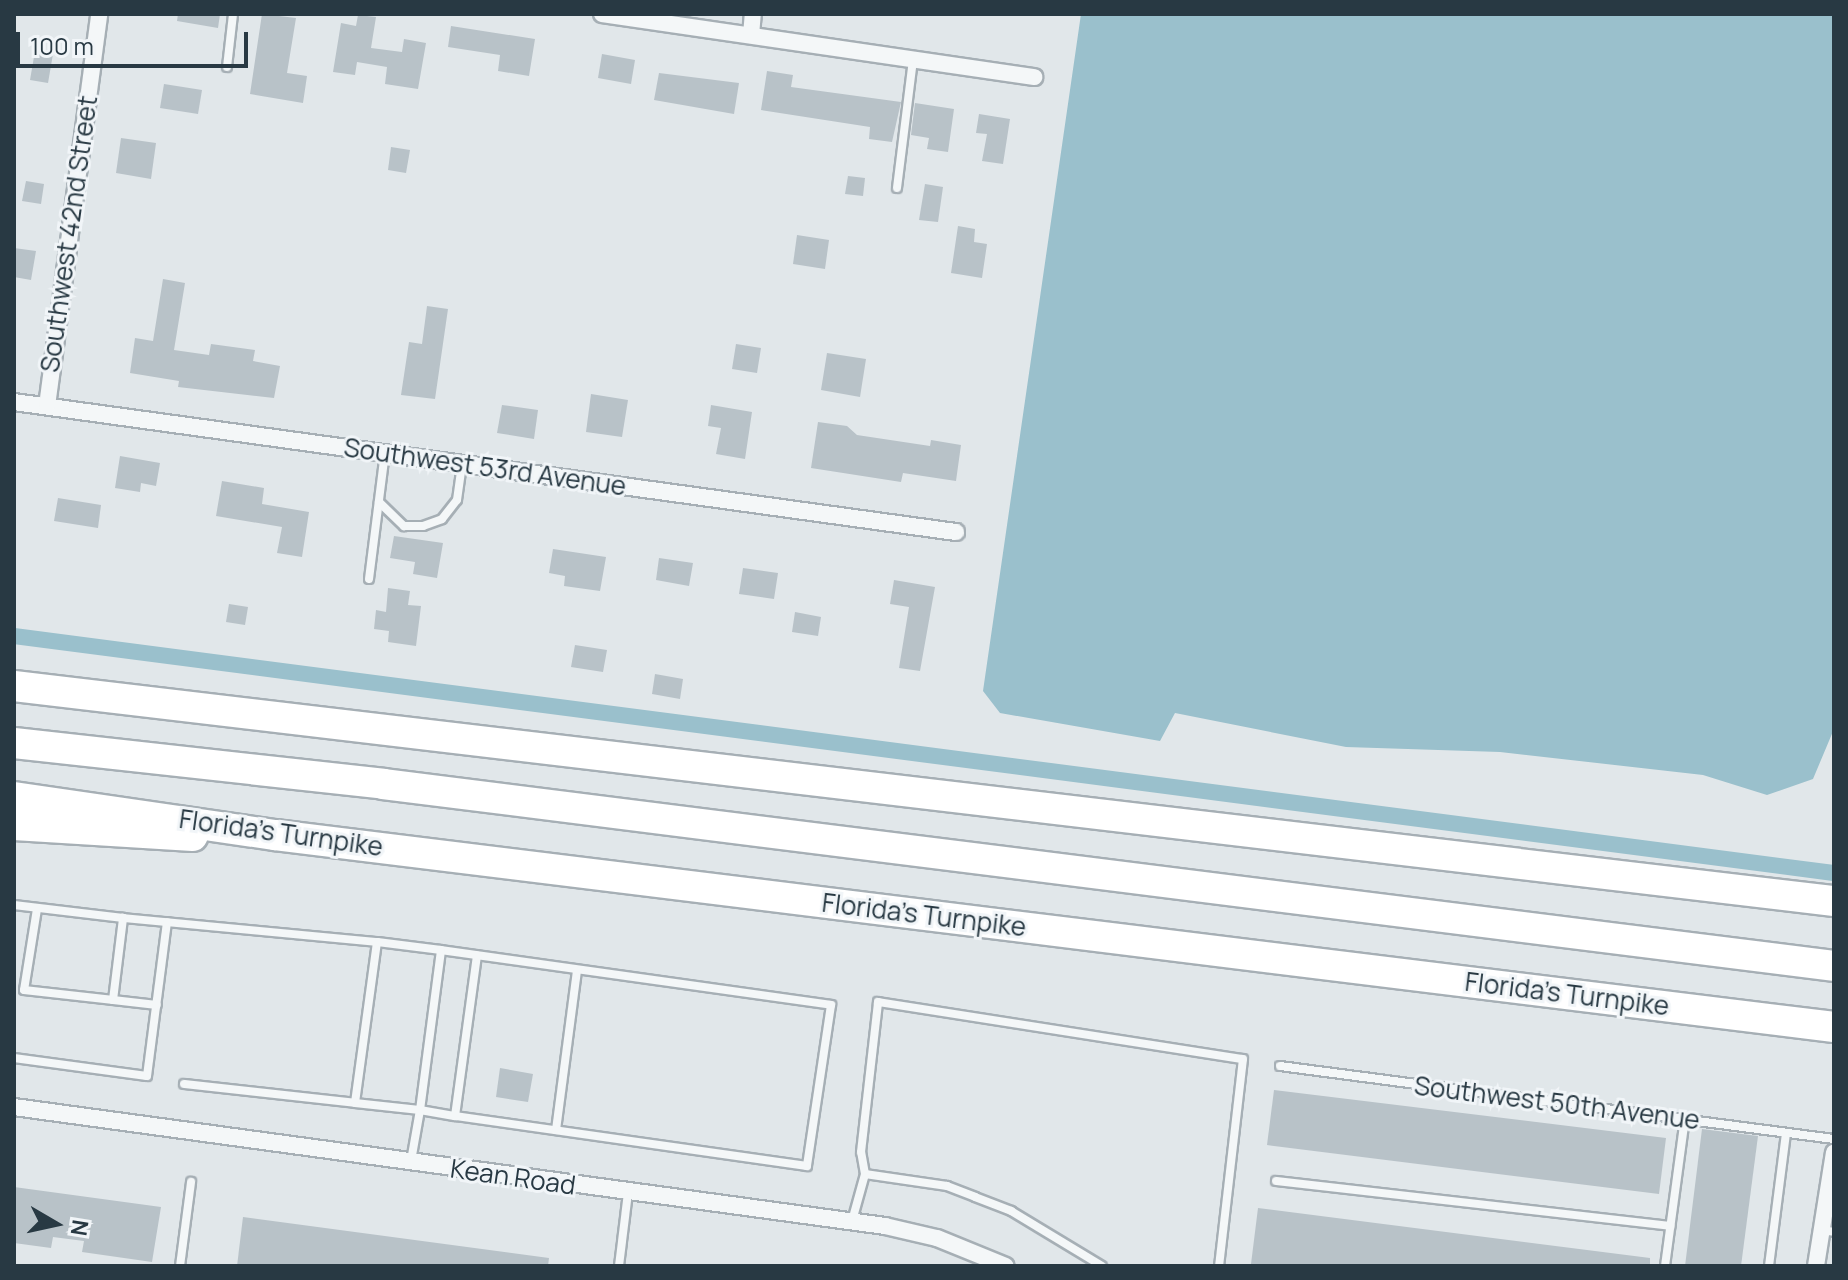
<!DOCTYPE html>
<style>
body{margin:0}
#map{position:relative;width:1848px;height:1280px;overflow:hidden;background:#e1e7ea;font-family:Manrope,sans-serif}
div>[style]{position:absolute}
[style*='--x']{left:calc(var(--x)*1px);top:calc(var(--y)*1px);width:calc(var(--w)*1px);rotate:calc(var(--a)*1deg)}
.water>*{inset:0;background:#9ac0cc}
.canal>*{height:16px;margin:-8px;padding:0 8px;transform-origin:8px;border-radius:8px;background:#9ac0cc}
.building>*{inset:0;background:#b8c2c8}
.roads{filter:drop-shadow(2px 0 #a6afb5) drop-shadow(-2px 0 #a6afb5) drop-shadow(0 2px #a6afb5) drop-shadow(0 -2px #a6afb5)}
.lane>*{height:8px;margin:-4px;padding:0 4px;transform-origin:4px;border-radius:4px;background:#f4f7f8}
.street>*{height:16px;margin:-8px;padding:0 8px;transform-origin:8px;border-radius:8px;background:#f4f7f8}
.highway>*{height:30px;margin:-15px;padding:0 15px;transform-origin:15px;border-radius:15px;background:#fff}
span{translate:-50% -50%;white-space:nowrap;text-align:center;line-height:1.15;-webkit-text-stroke:6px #f1f5f8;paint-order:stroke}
.street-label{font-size:26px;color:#283943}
.frame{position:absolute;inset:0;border:16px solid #283943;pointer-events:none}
.north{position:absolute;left:16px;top:1184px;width:80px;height:80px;-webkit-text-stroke:6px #f1f5f8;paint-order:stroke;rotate:99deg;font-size:22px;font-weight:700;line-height:32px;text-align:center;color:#283943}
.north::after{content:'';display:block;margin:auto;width:28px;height:36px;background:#283943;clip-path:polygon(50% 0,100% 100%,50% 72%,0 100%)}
.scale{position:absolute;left:16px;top:32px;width:232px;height:36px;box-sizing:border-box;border:4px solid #283943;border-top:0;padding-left:10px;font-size:24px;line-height:28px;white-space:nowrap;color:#283943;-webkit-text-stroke:6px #f1f5f8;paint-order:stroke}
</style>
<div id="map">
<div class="water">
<i style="clip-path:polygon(1081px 14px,1834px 14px,1834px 729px,1813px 779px,1767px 795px,1703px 775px,1500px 752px,1346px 747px,1175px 713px,1160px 741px,1000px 713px,983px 691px)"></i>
</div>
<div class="canal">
<i style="--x:14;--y:636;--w:1835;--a:7.42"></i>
</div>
<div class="building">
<i style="clip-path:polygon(178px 14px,220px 14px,218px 28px,177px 21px)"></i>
<i style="clip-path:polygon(262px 14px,296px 18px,287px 73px,307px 76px,303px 103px,250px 94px)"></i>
<i style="clip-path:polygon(358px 15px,376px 17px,371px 48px,402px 52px,404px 39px,426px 43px,418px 89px,385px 84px,387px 67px,357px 62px,355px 75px,333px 72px,341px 23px,356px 26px)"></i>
<i style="clip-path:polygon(451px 26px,535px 39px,529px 76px,498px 71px,500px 55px,448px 47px)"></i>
<i style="clip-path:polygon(35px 51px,53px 54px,48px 83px,30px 80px)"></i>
<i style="clip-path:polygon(602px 54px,635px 60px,631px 84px,598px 78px)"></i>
<i style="clip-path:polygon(767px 71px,793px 75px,791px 87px,901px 102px,892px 142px,869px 139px,870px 127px,761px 110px)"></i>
<i style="clip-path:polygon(659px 73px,739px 83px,734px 114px,654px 100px)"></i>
<i style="clip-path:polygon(164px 84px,202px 90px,198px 114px,160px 108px)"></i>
<i style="clip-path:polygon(915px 103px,954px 109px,948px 152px,927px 149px,929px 138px,911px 135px)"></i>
<i style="clip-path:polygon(979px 114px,1010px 119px,1003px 164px,982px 161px,987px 134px,976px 133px)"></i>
<i style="clip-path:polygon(121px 138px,156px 143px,151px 179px,116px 173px)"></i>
<i style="clip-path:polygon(391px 147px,410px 150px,406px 173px,388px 170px)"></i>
<i style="clip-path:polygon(848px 176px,865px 178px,863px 196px,845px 194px)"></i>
<i style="clip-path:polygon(26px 181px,44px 184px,41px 204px,22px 201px)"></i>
<i style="clip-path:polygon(925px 184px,943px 187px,938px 222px,919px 220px)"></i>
<i style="clip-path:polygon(958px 226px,975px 229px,974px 242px,987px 244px,982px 278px,951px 273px)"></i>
<i style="clip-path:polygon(797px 235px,829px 240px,825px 269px,793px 264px)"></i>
<i style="clip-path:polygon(14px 248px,36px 251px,31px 280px,14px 277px)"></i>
<i style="clip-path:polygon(163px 279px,185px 283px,174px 350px,209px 355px,211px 344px,255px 350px,253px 361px,280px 366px,274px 398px,178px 387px,179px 381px,130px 373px,135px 338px,153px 341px)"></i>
<i style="clip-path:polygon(427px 306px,448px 309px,435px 399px,401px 395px,409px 342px,422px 344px)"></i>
<i style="clip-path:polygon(736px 344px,761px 348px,757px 373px,732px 369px)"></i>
<i style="clip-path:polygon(827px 353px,866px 359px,860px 397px,821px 390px)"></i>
<i style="clip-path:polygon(591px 394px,628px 400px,622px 437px,586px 432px)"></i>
<i style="clip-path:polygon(502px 405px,538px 410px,534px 439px,497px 433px)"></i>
<i style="clip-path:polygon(711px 405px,752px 412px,745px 459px,716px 454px,721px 428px,708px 426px)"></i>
<i style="clip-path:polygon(818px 422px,847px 426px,857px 435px,930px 446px,931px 440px,961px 445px,956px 481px,903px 473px,901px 482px,811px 468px)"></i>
<i style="clip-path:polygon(120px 456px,160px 463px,156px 486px,141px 483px,140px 492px,115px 488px)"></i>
<i style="clip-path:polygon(222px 481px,264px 488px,262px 504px,309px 512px,302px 557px,277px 553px,282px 527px,216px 516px)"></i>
<i style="clip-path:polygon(58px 498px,101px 505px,98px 528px,54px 521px)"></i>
<i style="clip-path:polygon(394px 536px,443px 543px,437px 578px,413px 574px,415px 562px,390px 558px)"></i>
<i style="clip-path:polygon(553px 549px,606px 557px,600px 591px,564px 586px,565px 576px,549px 573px)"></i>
<i style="clip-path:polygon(659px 558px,693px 563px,689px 586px,656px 580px)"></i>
<i style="clip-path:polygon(743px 568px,778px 573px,774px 599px,739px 594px)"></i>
<i style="clip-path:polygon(894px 580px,935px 587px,920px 671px,899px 668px,909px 607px,890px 604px)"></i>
<i style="clip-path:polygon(388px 588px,410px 591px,408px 605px,421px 606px,416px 646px,388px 642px,389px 631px,374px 629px,376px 610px,386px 612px)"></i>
<i style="clip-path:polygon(229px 604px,248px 607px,245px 625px,226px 622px)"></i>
<i style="clip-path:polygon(795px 612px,821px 617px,818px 636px,792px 632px)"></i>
<i style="clip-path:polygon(575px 645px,607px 650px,603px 672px,571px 667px)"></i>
<i style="clip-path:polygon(655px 674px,683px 679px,680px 699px,652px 694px)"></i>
<i style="clip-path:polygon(500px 1068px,533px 1074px,528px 1102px,496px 1097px)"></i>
<i style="clip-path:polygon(1274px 1090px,1666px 1138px,1659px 1194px,1267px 1145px)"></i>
<i style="clip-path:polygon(1702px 1129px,1758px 1136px,1741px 1266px,1685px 1266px)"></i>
<i style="clip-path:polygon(14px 1187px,161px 1207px,152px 1262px,82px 1252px,84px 1241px,53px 1237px,51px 1248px,14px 1243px)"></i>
<i style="clip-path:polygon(1258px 1208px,1650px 1258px,1650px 1266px,1251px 1264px)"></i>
<i style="clip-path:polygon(243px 1217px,549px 1258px,548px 1266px,237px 1266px)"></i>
</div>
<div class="roads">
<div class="lane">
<i style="--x:227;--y:67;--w:53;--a:-83.5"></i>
<i style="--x:897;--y:188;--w:130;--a:-82.9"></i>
<i style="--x:379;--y:502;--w:35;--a:44"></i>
<i style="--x:404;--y:526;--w:19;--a:0"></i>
<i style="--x:423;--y:526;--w:20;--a:-20"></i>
<i style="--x:442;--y:519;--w:24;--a:-52"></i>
<i style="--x:457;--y:500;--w:36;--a:-82"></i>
<i style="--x:369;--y:579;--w:127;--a:-82.8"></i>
<i style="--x:14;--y:905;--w:110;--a:6.8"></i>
<i style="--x:37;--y:909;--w:82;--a:99.1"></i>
<i style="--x:24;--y:990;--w:90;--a:6.4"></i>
<i style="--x:113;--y:1000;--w:83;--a:-83"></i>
<i style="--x:123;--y:918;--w:255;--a:5.4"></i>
<i style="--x:441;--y:950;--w:394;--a:8"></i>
<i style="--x:831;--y:1005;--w:163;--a:98.5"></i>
<i style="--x:807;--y:1166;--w:356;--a:-171.9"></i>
<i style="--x:113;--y:1000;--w:44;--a:6.5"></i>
<i style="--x:14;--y:1058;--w:134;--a:7.7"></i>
<i style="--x:147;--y:1076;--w:155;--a:-82.6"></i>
<i style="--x:1280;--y:1066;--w:559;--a:7.51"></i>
<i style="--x:184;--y:1084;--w:172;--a:6.3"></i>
<i style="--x:556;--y:1130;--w:160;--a:-82.5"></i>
<i style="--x:411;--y:1161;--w:52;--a:-80"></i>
<i style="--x:420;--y:1110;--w:161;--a:-82.5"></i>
<i style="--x:441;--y:950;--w:64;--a:-172.9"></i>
<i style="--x:377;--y:942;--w:162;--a:97.8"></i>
<i style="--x:355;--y:1103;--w:65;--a:6.1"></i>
<i style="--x:420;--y:1110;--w:36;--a:10"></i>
<i style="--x:455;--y:1116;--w:162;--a:-82.2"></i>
<i style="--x:865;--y:1174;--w:83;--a:8.3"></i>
<i style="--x:947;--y:1186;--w:30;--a:21"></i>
<i style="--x:975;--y:1197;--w:39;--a:21"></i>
<i style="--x:1011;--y:1211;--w:106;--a:31.1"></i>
<i style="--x:1276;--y:1181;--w:397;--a:6.5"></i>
<i style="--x:852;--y:1221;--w:49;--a:-74.5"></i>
<i style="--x:865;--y:1174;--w:22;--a:-100"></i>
<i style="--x:861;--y:1152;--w:151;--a:-83.5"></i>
<i style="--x:878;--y:1002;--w:369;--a:8.9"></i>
<i style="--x:1243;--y:1059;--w:208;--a:96.6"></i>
<i style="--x:1822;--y:1230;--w:12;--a:9"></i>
<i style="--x:180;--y:1266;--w:85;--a:-82.5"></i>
<i style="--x:619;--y:1266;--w:74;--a:-83"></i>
<i style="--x:1665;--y:1266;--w:148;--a:-82.3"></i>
<i style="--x:1769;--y:1266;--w:134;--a:-82.7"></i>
</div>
<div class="street">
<i style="--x:602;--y:14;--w:437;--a:8.3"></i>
<i style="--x:751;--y:35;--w:21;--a:-85"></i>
<i style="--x:14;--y:402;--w:951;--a:7.86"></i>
<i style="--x:47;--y:406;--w:395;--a:-82.4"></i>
<i style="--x:14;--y:1107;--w:879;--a:7.78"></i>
<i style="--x:885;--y:1226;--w:53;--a:13"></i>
<i style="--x:937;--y:1238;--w:74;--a:22.1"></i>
<i style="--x:1816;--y:1266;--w:115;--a:-81"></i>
</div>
<div class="highway">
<i style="--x:14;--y:686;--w:1833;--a:6.74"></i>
<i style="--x:14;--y:743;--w:371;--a:6.3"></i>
<i style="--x:383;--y:784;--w:1462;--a:7.15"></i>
<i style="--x:14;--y:797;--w:264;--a:8.3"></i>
<i style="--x:275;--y:835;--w:1571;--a:7.02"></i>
<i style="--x:14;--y:825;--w:179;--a:3.5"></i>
</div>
</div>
<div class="street-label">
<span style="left:69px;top:234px;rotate:-82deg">Southwest 42nd Street</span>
<span style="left:485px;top:467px;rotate:8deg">Southwest 53rd Avenue</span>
<span style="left:281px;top:833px;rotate:8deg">Florida's Turnpike</span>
<span style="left:924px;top:915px;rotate:7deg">Florida's Turnpike</span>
<span style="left:1567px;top:994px;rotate:7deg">Florida's Turnpike</span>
<span style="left:1557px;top:1103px;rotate:7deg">Southwest 50th Avenue</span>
<span style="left:513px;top:1177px;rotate:8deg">Kean Road</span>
</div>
<div class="frame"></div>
<div class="north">N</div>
<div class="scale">100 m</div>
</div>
